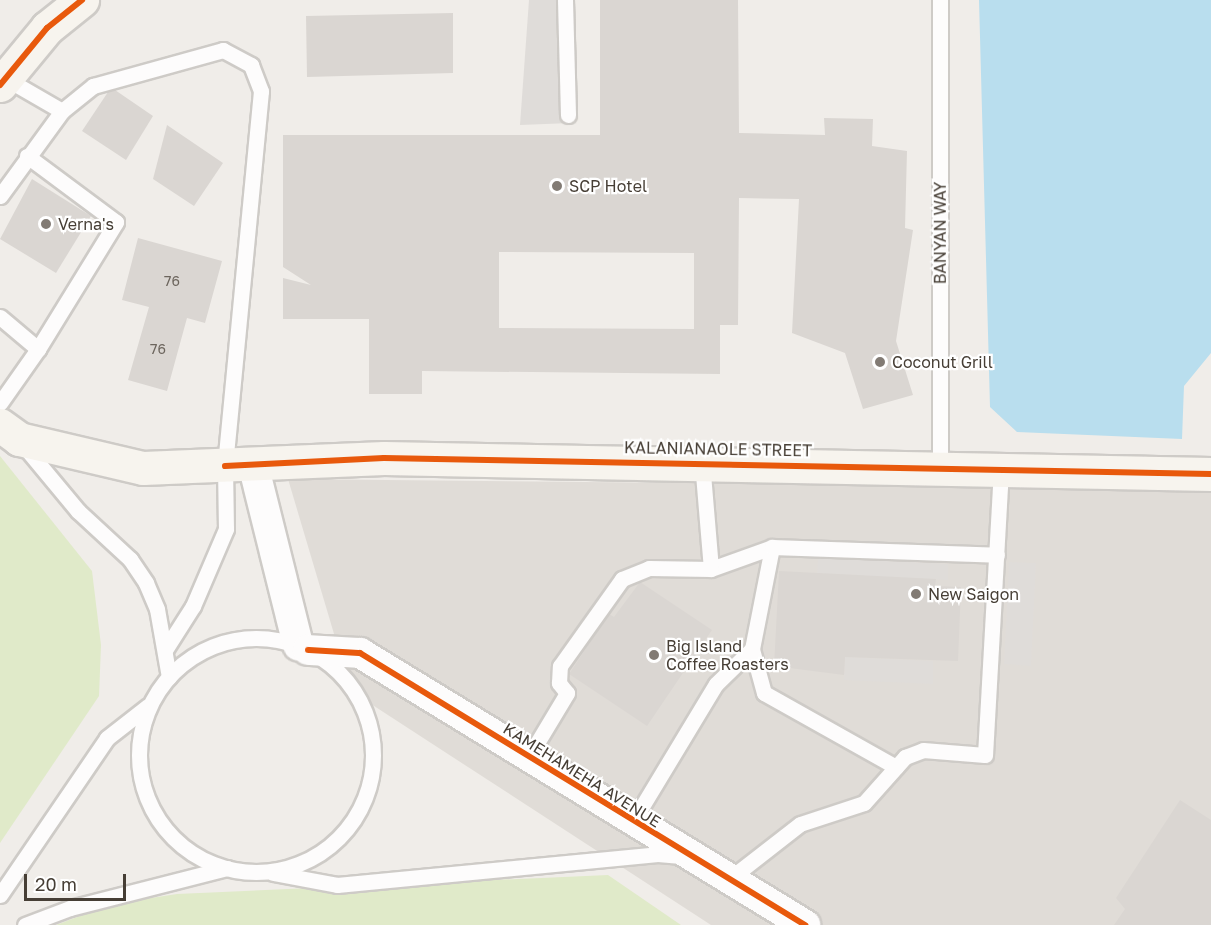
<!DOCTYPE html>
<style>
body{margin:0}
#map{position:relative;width:1211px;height:925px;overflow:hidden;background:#f0ede9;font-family:"Golos Text",sans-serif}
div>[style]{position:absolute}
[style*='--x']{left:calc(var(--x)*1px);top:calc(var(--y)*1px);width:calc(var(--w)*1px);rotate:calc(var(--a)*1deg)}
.industrial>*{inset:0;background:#e0dcd7}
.green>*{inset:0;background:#e0eac9}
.parking>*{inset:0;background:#dfdcd9}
.water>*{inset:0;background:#b9deee}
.building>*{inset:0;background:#dad6d2}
.roads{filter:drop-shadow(2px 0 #cecbc7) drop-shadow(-2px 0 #cecbc7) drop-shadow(0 2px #cecbc7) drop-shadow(0 -2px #cecbc7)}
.lane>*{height:15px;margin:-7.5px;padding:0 7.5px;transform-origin:7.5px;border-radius:7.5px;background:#fdfcfc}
.lane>.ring{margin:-7.5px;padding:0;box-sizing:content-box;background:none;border:15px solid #fdfcfc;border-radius:50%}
.street>*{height:30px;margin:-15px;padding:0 15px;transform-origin:15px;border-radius:15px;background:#fdfcfc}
.secondary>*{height:33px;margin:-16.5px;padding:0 16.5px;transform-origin:16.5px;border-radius:16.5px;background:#f7f4ee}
.cycleway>*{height:6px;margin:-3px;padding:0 3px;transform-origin:3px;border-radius:3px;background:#e8590c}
.dots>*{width:16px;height:16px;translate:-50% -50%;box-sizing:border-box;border:3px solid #fff;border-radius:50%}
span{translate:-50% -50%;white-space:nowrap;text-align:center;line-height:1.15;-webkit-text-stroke:4.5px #fff;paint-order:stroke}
.number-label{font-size:14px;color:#6c655d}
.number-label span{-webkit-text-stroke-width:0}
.poi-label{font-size:16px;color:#463e35}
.left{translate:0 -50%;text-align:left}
.street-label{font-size:16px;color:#463e35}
.scale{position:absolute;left:24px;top:874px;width:102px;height:27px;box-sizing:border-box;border:3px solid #463e35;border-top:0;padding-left:8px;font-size:18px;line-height:21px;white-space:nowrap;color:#463e35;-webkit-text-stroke:4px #fff;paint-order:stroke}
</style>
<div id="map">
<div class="industrial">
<i style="clip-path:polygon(288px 479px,1211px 488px,1211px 925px,711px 925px,351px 691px)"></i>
</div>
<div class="green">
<i style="clip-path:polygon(0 456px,92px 571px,101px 645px,99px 696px,0 843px)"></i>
<i style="clip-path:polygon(608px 875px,681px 925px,56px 925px,112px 904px,177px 894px)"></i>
</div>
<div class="parking">
<i style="clip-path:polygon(529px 0,573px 0,571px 123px,520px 125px)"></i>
<i style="clip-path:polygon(818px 558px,948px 564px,948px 580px,817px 574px)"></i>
<i style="clip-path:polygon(1009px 562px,1036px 563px,1031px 666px,1004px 664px)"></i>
<i style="clip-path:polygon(845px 657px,933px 661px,933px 684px,844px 680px)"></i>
</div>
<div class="water">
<i style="clip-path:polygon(979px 0,1211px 0,1211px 353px,1184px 386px,1182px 439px,1017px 432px,990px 407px)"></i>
</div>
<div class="building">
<i style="clip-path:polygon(evenodd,600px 0,738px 0,739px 133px,825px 135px,824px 118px,873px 119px,872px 146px,907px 151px,905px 228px,913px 230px,896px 341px,913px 395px,863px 409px,845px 353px,792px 333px,799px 199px,739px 198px,738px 325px,720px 325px,720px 374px,422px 371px,422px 394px,369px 394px,369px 319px,283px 319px,283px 278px,311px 285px,283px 267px,283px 135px,600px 135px,600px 0,499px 252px,694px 253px,694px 329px,499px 328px,499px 252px)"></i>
<i style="clip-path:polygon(453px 13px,453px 73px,307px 77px,306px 16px)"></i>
<i style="clip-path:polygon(115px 90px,153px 116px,126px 160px,82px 131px,108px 92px)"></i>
<i style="clip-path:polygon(167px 125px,223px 163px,194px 206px,153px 179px)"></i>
<i style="clip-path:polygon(32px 179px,91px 216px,56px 273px,0 239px)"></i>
<i style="clip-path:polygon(138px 238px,222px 261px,205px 323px,187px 318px,167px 391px,128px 380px,149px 307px,122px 300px)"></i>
<i style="clip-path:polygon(779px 571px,936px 579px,935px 586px,961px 587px,958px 661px,845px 657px,844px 675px,774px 666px)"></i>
<i style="clip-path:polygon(640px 582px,712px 630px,647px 726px,569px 674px,609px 614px,614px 617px)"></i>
<i style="clip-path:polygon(1180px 800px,1211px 820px,1211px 925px,1114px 925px,1125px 909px,1116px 898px)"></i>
</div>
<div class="roads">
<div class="lane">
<i style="--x:565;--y:0;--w:115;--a:88.5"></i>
<i style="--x:940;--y:0;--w:466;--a:90"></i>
<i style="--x:62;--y:111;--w:40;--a:-39"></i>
<i style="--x:93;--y:86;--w:135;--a:-15.5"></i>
<i style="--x:223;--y:50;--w:32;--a:28"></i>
<i style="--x:251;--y:65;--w:28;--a:69"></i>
<i style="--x:261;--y:91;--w:377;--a:95.5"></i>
<i style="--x:225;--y:466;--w:63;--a:89.1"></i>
<i style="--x:226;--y:529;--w:84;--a:113.2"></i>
<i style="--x:193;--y:606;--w:52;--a:122.5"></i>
<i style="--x:0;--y:196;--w:105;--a:-53.9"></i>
<i style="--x:62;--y:111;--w:66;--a:-149.9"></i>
<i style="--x:0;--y:317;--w:50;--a:40.1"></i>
<i style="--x:38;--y:349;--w:149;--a:-58.4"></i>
<i style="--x:116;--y:222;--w:111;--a:-143.4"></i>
<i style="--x:0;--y:403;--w:66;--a:-54.9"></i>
<i style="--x:24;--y:446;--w:85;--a:50.3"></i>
<i style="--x:78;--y:511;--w:71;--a:42.7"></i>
<i style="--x:130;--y:559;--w:29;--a:56"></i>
<i style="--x:146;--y:583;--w:28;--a:67"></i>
<i style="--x:157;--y:609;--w:69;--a:80"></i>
<i style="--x:711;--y:569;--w:65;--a:-19.8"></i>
<i class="ring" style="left:139px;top:638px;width:219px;height:219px"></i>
<i style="--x:528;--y:758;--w:76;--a:-59"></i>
<i style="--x:567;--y:693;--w:13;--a:-129"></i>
<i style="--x:559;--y:683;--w:17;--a:-87"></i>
<i style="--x:560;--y:666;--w:107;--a:-54.5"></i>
<i style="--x:622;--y:579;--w:29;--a:-22"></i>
<i style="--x:649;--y:568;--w:62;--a:0.9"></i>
<i style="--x:711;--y:569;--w:107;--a:-94.8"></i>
<i style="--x:896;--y:767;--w:151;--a:-150.7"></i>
<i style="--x:764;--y:693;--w:46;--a:-105.3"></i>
<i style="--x:752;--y:649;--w:104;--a:-78.9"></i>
<i style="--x:772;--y:547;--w:225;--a:2"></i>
<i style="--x:632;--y:823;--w:162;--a:-58.9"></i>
<i style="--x:716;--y:684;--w:50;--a:-44.2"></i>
<i style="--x:273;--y:873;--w:65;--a:10.6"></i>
<i style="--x:337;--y:885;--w:322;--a:-5.5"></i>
<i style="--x:658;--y:854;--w:23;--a:5"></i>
<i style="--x:732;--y:877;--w:86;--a:-37.9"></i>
<i style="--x:800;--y:824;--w:67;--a:-18.2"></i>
<i style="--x:864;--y:803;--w:62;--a:-48.3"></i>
<i style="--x:905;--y:757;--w:19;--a:-21"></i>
<i style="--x:923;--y:750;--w:62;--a:4.6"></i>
<i style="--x:985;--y:755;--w:287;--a:-86.8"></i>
<i style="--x:0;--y:895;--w:190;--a:-55.7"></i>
<i style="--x:107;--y:738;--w:52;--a:-38"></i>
<i style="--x:25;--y:925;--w:48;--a:-20.7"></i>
<i style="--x:70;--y:908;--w:162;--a:-14.3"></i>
</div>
<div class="street">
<i style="--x:253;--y:464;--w:187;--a:76"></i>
<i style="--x:308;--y:650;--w:52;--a:3.3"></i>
<i style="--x:360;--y:653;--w:522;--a:31.43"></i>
</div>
<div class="secondary">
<i style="--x:0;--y:85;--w:74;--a:-50.5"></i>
<i style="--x:47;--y:28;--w:45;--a:-38.7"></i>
<i style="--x:0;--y:425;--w:24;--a:36"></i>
<i style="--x:19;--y:439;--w:127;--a:13.2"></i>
<i style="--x:143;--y:468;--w:241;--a:-2.4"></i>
<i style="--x:384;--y:458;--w:827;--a:1.11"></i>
</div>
</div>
<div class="cycleway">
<i style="--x:0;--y:85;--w:74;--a:-50.5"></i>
<i style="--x:47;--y:28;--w:45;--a:-38.7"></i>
<i style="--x:225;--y:466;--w:159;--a:-2.9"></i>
<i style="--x:384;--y:458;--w:827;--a:1.11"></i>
<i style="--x:308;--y:650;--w:52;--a:3.3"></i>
<i style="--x:360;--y:653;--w:522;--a:31.43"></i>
</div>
<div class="dots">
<i style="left:557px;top:186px;background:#827b74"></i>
<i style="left:46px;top:224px;background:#827b74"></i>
<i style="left:880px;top:362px;background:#827b74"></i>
<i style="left:916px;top:594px;background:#827b74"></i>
<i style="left:654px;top:655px;background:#827b74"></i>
</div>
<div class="number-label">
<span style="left:172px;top:281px">76</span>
<span style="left:158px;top:349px">76</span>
</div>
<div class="poi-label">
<span class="left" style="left:569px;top:186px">SCP Hotel</span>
<span class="left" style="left:58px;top:224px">Verna's</span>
<span class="left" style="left:892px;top:362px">Coconut Grill</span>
<span class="left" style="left:928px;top:594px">New Saigon</span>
<span class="left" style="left:666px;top:655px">Big Island<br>Coffee Roasters</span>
</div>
<div class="street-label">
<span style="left:940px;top:233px;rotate:-90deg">BANYAN WAY</span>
<span style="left:718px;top:449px;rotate:1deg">KALANIANAOLE STREET</span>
<span style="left:582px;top:775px;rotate:32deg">KAMEHAMEHA AVENUE</span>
</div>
<div class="scale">20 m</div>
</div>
